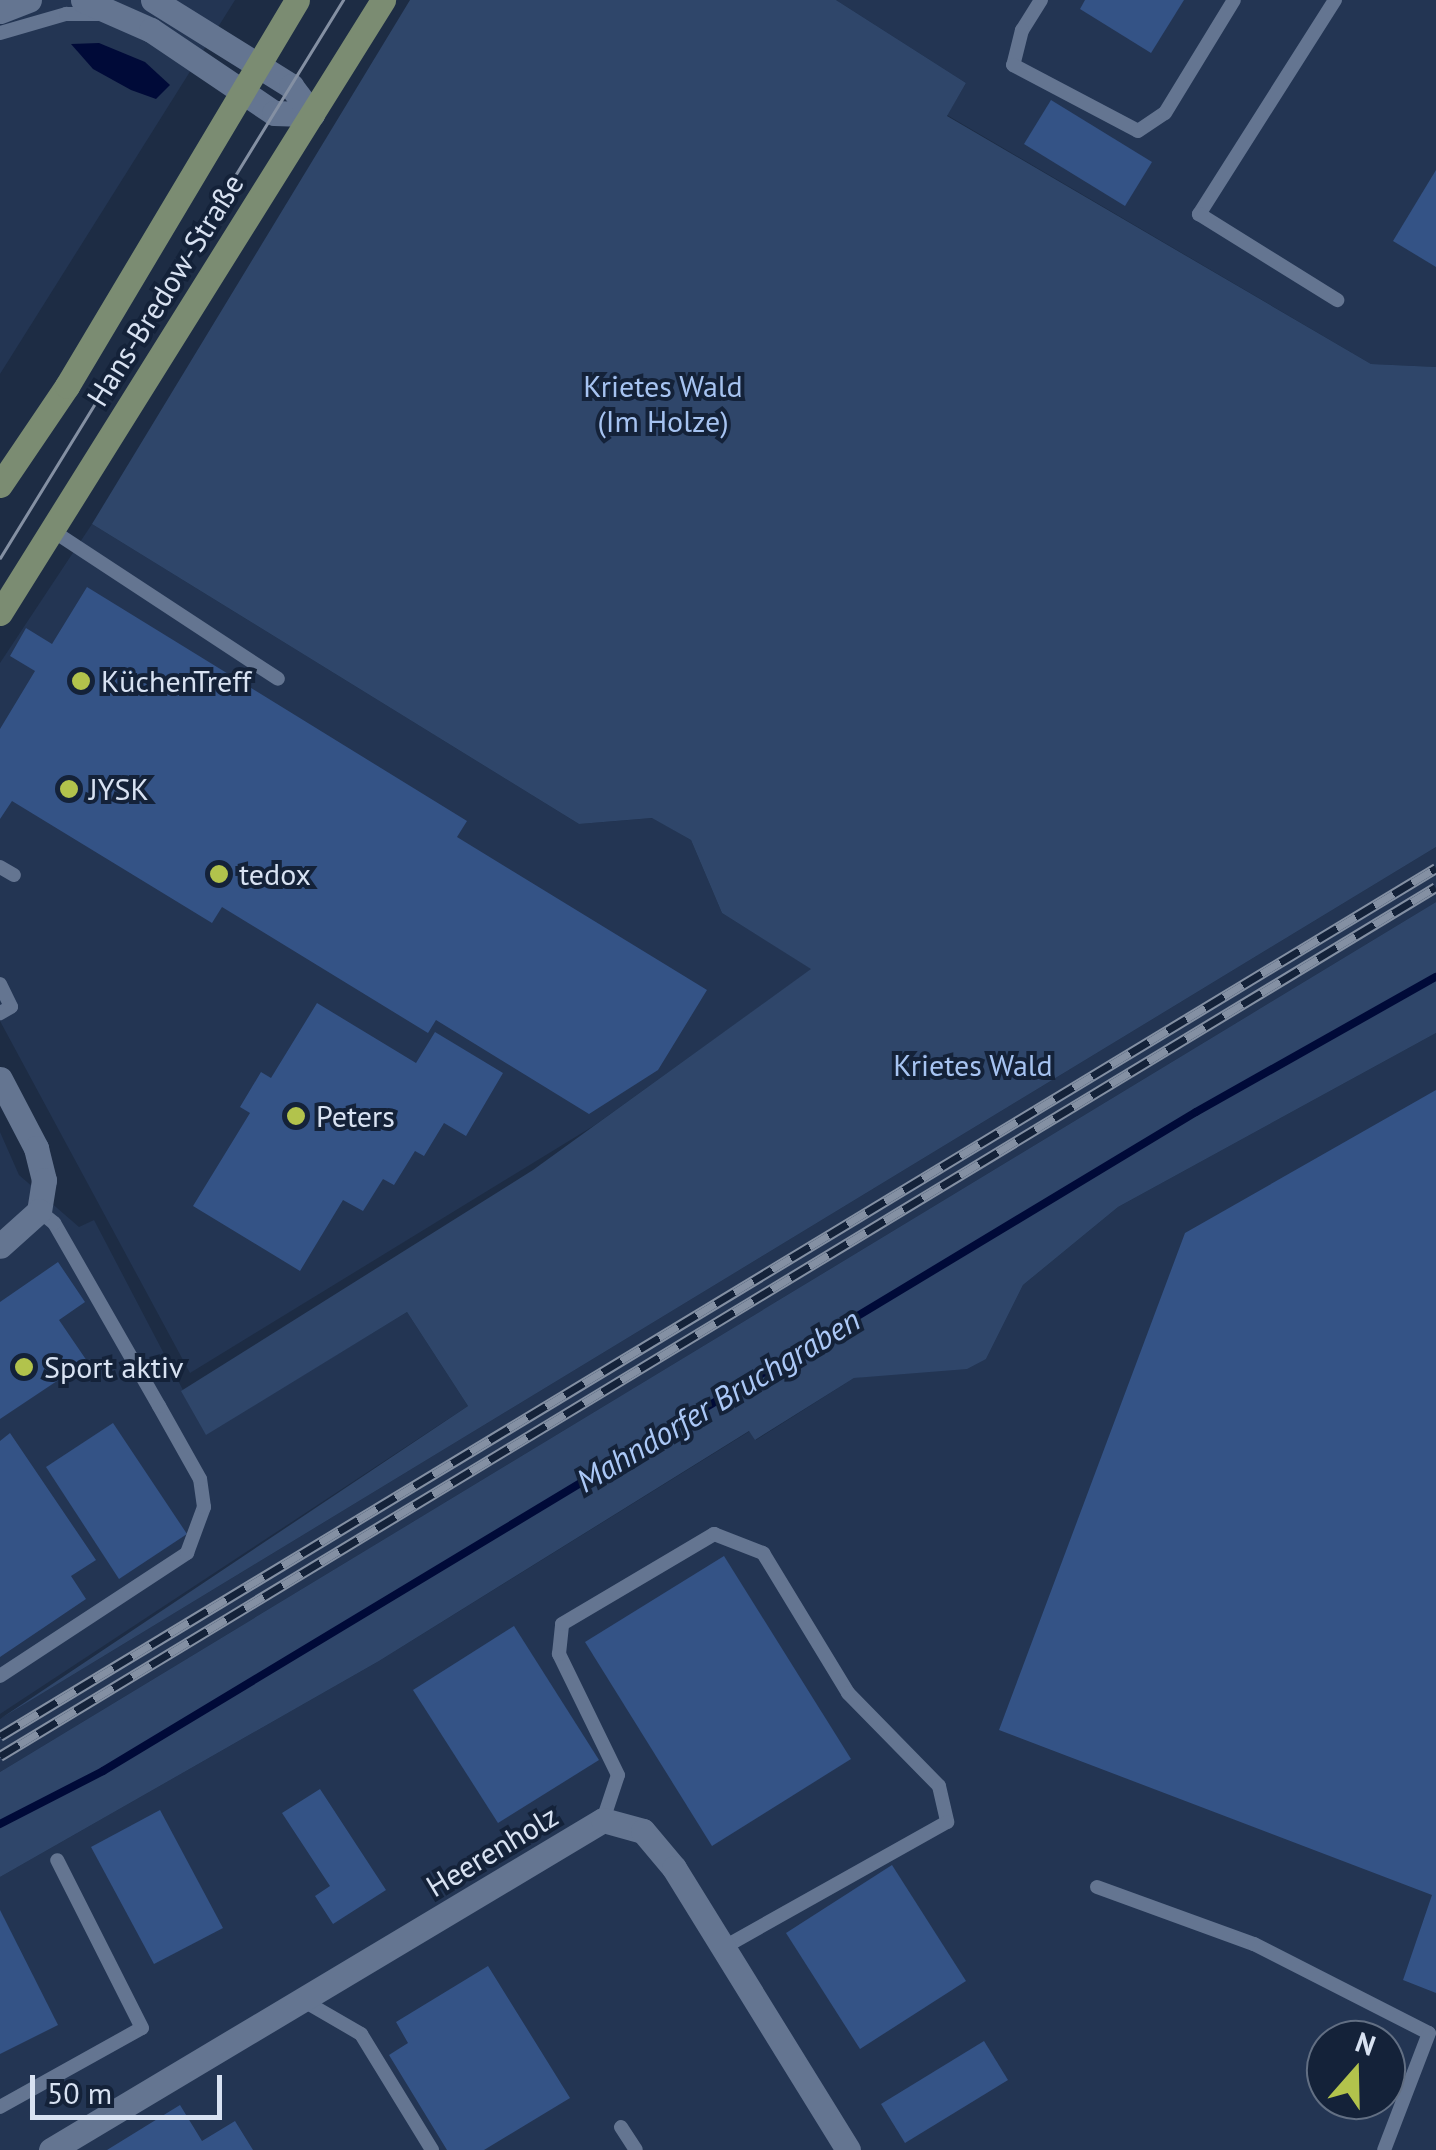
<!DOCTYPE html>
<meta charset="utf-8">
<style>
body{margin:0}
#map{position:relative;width:1436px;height:2150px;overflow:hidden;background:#1d2c44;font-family:"PT Sans",sans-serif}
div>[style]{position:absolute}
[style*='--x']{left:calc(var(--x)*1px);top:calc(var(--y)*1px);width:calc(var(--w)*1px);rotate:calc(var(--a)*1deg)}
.built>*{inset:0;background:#233553}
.green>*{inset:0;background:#2f466a}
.water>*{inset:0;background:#000a38}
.stream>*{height:8px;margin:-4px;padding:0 4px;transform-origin:4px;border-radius:4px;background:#000a38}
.building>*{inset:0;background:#345386}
.service>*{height:14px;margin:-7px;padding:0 7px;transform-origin:7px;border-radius:7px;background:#647591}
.minor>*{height:25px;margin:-12.5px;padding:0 12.5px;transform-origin:12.5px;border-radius:12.5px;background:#647591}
.secondary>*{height:25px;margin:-12.5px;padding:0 12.5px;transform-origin:12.5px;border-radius:12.5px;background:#7b8c72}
.tram>*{height:2.5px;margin:-1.25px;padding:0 1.25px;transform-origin:1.25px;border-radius:1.25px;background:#8490a3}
.rail>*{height:11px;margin-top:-5.5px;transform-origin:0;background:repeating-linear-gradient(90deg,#142239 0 22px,#8490a3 0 44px);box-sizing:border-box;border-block:2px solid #8490a3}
.dots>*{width:28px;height:28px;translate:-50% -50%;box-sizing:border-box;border:5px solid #142239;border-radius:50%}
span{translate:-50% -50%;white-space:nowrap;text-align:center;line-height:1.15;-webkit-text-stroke:8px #142239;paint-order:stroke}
.street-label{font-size:30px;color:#d8e2f2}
.park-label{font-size:30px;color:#a6c3f1}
.poi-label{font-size:30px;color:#d8e2f2}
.left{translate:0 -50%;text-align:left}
.water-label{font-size:32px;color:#abc8f7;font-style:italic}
.north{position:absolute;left:1306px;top:2020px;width:100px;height:100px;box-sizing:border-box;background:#142239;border:2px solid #626f83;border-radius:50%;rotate:20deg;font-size:28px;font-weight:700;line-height:40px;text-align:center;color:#d8e2f2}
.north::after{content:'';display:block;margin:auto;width:35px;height:45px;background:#b2c34c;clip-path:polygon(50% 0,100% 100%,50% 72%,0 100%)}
.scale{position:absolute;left:30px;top:2075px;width:192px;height:45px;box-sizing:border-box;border:5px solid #d8e2f2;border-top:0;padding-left:12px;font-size:30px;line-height:35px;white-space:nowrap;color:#d8e2f2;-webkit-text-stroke:8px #142239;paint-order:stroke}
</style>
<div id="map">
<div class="built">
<i style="clip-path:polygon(0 0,235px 0,0 374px)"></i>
<i style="clip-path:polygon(836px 0,1436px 0,1436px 367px,1371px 364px,947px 115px,966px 83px)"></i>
<i style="clip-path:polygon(92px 524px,579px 824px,653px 818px,691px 840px,722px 913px,812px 969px,595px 1125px,190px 1373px,0 1021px,0 663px)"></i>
<i style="clip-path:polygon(1436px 847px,1436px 902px,0 1772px,0 1719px)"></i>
<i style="clip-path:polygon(evenodd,1436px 1033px,1436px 2150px,0 2150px,0 1877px,379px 1661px,750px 1431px,756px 1440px,854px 1378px,986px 1359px,1023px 1285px,1118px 1207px,1436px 1033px,1326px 2040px,1386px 2040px,1386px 2100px,1326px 2100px,1326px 2040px)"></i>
<i style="clip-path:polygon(0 1132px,19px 1175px,79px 1227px,94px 1220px,206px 1434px,407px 1312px,468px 1406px,0 1714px)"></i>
</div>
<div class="green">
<i style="clip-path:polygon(410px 0,836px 0,966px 83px,947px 116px,1371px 364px,1436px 367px,1436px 847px,0 1719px,468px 1406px,407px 1312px,206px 1435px,181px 1391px,533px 1170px,811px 969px,722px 913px,691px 840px,652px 818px,579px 824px,92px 524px)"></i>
<i style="clip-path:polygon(1436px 902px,1436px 1033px,1118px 1207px,1023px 1285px,986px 1359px,967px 1369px,854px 1378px,755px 1440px,749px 1431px,379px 1661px,0 1877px,0 1772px)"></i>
</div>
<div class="water">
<i style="clip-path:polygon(99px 43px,145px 62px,170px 85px,156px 99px,131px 90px,93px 69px,71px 44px)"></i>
</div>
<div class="stream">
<i style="--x:0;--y:1824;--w:116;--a:-27.2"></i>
<i style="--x:103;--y:1771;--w:1276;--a:-31.09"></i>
<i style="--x:1196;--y:1112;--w:275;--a:-29.4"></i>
</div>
<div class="building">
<i style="clip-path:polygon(1085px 0,1184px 0,1151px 53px,1080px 9px)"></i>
<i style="clip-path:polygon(1051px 100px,1152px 162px,1125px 206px,1024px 144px)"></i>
<i style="clip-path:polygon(1436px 170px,1436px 267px,1393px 241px)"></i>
<i style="clip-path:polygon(87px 587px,467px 821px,457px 837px,707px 990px,658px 1070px,589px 1114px,436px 1020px,428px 1033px,222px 907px,212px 923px,12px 801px,0 819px,0 729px,35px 671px,10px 656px,26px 628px,52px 644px)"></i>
<i style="clip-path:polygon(317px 1003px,416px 1063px,435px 1032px,503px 1073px,466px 1136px,444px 1123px,424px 1156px,415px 1151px,394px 1185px,383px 1179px,363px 1211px,343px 1200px,300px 1271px,193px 1206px,250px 1113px,240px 1107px,261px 1072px,271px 1078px)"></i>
<i style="clip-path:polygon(1436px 1090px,1436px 1993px,1403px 1980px,1432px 1895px,999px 1730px,1185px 1233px)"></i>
<i style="clip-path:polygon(58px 1262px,85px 1302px,59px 1320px,87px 1361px,0 1419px,0 1302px)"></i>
<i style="clip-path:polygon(113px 1423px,187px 1534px,119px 1579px,46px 1467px)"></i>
<i style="clip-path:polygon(10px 1433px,96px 1560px,71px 1576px,86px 1599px,0 1657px,0 1441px)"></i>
<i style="clip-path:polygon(724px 1556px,851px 1759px,712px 1846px,585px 1642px)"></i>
<i style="clip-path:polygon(514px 1626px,599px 1760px,498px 1823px,413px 1690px)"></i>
<i style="clip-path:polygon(320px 1789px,386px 1890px,333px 1924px,315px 1896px,330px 1886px,282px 1813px)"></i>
<i style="clip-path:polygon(160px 1810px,223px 1928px,154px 1964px,91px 1847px)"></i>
<i style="clip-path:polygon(892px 1865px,966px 1981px,860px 2049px,786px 1933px)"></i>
<i style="clip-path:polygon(0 1910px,58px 2025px,0 2054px)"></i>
<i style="clip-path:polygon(488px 1966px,570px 2098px,484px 2150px,447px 2150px,389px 2055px,408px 2043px,396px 2022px)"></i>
<i style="clip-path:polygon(984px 2041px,1008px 2080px,905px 2143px,881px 2104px)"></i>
<i style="clip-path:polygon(180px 2105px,202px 2141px,235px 2121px,253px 2150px,107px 2150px)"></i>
</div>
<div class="service">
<i style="--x:1041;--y:0;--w:36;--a:122"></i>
<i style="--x:1022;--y:30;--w:36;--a:104"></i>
<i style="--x:1013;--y:65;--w:141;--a:27.8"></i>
<i style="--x:1138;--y:131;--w:32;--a:-34"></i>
<i style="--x:1165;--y:113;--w:132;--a:-58.6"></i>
<i style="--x:1335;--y:0;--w:254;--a:122.4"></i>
<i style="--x:1199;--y:214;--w:163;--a:31.9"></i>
<i style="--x:0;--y:33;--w:69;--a:-16.1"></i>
<i style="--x:66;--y:14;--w:36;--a:0"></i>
<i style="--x:53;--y:531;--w:269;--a:33.3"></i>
<i style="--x:0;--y:867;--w:16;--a:30"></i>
<i style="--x:0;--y:984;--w:25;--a:64"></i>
<i style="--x:11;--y:1007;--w:13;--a:151"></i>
<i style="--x:0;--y:1676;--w:224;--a:-33.3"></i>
<i style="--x:187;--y:1553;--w:49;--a:-69.7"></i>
<i style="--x:204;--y:1507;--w:28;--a:-98"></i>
<i style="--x:200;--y:1479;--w:84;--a:-119.3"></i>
<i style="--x:159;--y:1406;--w:211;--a:-119.8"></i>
<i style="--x:54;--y:1223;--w:19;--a:-141"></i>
<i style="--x:603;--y:1820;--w:47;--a:-71.6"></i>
<i style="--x:618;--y:1775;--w:135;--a:-116"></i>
<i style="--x:559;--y:1654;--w:30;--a:-84"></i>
<i style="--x:562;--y:1624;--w:177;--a:-30.6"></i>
<i style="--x:714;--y:1534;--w:53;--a:21.2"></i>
<i style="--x:763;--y:1553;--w:164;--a:58.7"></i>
<i style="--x:848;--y:1693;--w:130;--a:45.6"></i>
<i style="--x:939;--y:1786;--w:37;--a:77"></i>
<i style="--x:947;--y:1822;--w:256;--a:150.7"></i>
<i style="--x:1097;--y:1887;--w:167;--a:20"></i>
<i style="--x:1254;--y:1944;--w:196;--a:27"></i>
<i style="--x:1429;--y:2033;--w:125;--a:111"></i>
<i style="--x:304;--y:2001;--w:66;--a:30.1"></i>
<i style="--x:361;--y:2034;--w:136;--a:58.5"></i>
<i style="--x:0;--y:2107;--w:162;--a:-29.1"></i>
<i style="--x:142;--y:2028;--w:188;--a:-116.8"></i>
<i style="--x:621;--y:2127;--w:27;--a:57"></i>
</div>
<div class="minor">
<i style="--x:83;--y:0;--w:74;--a:23.8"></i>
<i style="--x:151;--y:30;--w:148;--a:34"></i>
<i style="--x:274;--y:113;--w:38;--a:2"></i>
<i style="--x:153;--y:0;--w:163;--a:31.9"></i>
<i style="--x:291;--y:86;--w:35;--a:53"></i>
<i style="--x:0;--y:11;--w:31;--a:-21"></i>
<i style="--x:0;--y:1079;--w:78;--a:62.4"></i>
<i style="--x:36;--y:1148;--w:33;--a:76"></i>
<i style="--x:44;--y:1180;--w:31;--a:99"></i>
<i style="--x:39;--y:1211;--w:52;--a:138.1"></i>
<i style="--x:51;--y:2150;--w:643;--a:-30.87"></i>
<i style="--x:603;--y:1820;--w:41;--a:15.4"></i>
<i style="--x:643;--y:1831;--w:48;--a:50"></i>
<i style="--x:674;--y:1868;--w:331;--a:58.3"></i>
</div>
<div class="secondary">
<i style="--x:0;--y:485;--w:120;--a:-55.9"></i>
<i style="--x:67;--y:386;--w:449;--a:-59.2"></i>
<i style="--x:0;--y:613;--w:723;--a:-58"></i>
</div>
<div class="tram">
<i style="--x:0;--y:558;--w:655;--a:-58.42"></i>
</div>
<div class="rail">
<i style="--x:0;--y:1736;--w:1678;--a:-31.15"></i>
<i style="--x:0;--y:1756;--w:1678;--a:-31.18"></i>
</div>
<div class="dots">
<i style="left:81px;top:681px;background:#b2c34c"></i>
<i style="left:69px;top:789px;background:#b2c34c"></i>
<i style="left:219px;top:874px;background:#b2c34c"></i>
<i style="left:296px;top:1116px;background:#b2c34c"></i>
<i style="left:24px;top:1367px;background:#b2c34c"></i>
</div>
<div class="street-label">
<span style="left:165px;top:290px;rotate:-58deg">Hans-Bredow-Straße</span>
<span style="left:492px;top:1851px;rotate:-31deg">Heerenholz</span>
</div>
<div class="park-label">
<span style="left:663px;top:403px">Krietes Wald<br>(Im Holze)</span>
<span style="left:973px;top:1065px">Krietes Wald</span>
</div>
<div class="poi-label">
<span class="left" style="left:101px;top:681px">KüchenTreff</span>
<span class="left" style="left:89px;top:789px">JYSK</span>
<span class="left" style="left:239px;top:874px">tedox</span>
<span class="left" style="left:316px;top:1116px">Peters</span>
<span class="left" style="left:44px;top:1367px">Sport aktiv</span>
</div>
<div class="water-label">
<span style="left:718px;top:1400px;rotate:-31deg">Mahndorfer Bruchgraben</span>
</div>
<div class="north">N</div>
<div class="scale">50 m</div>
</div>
